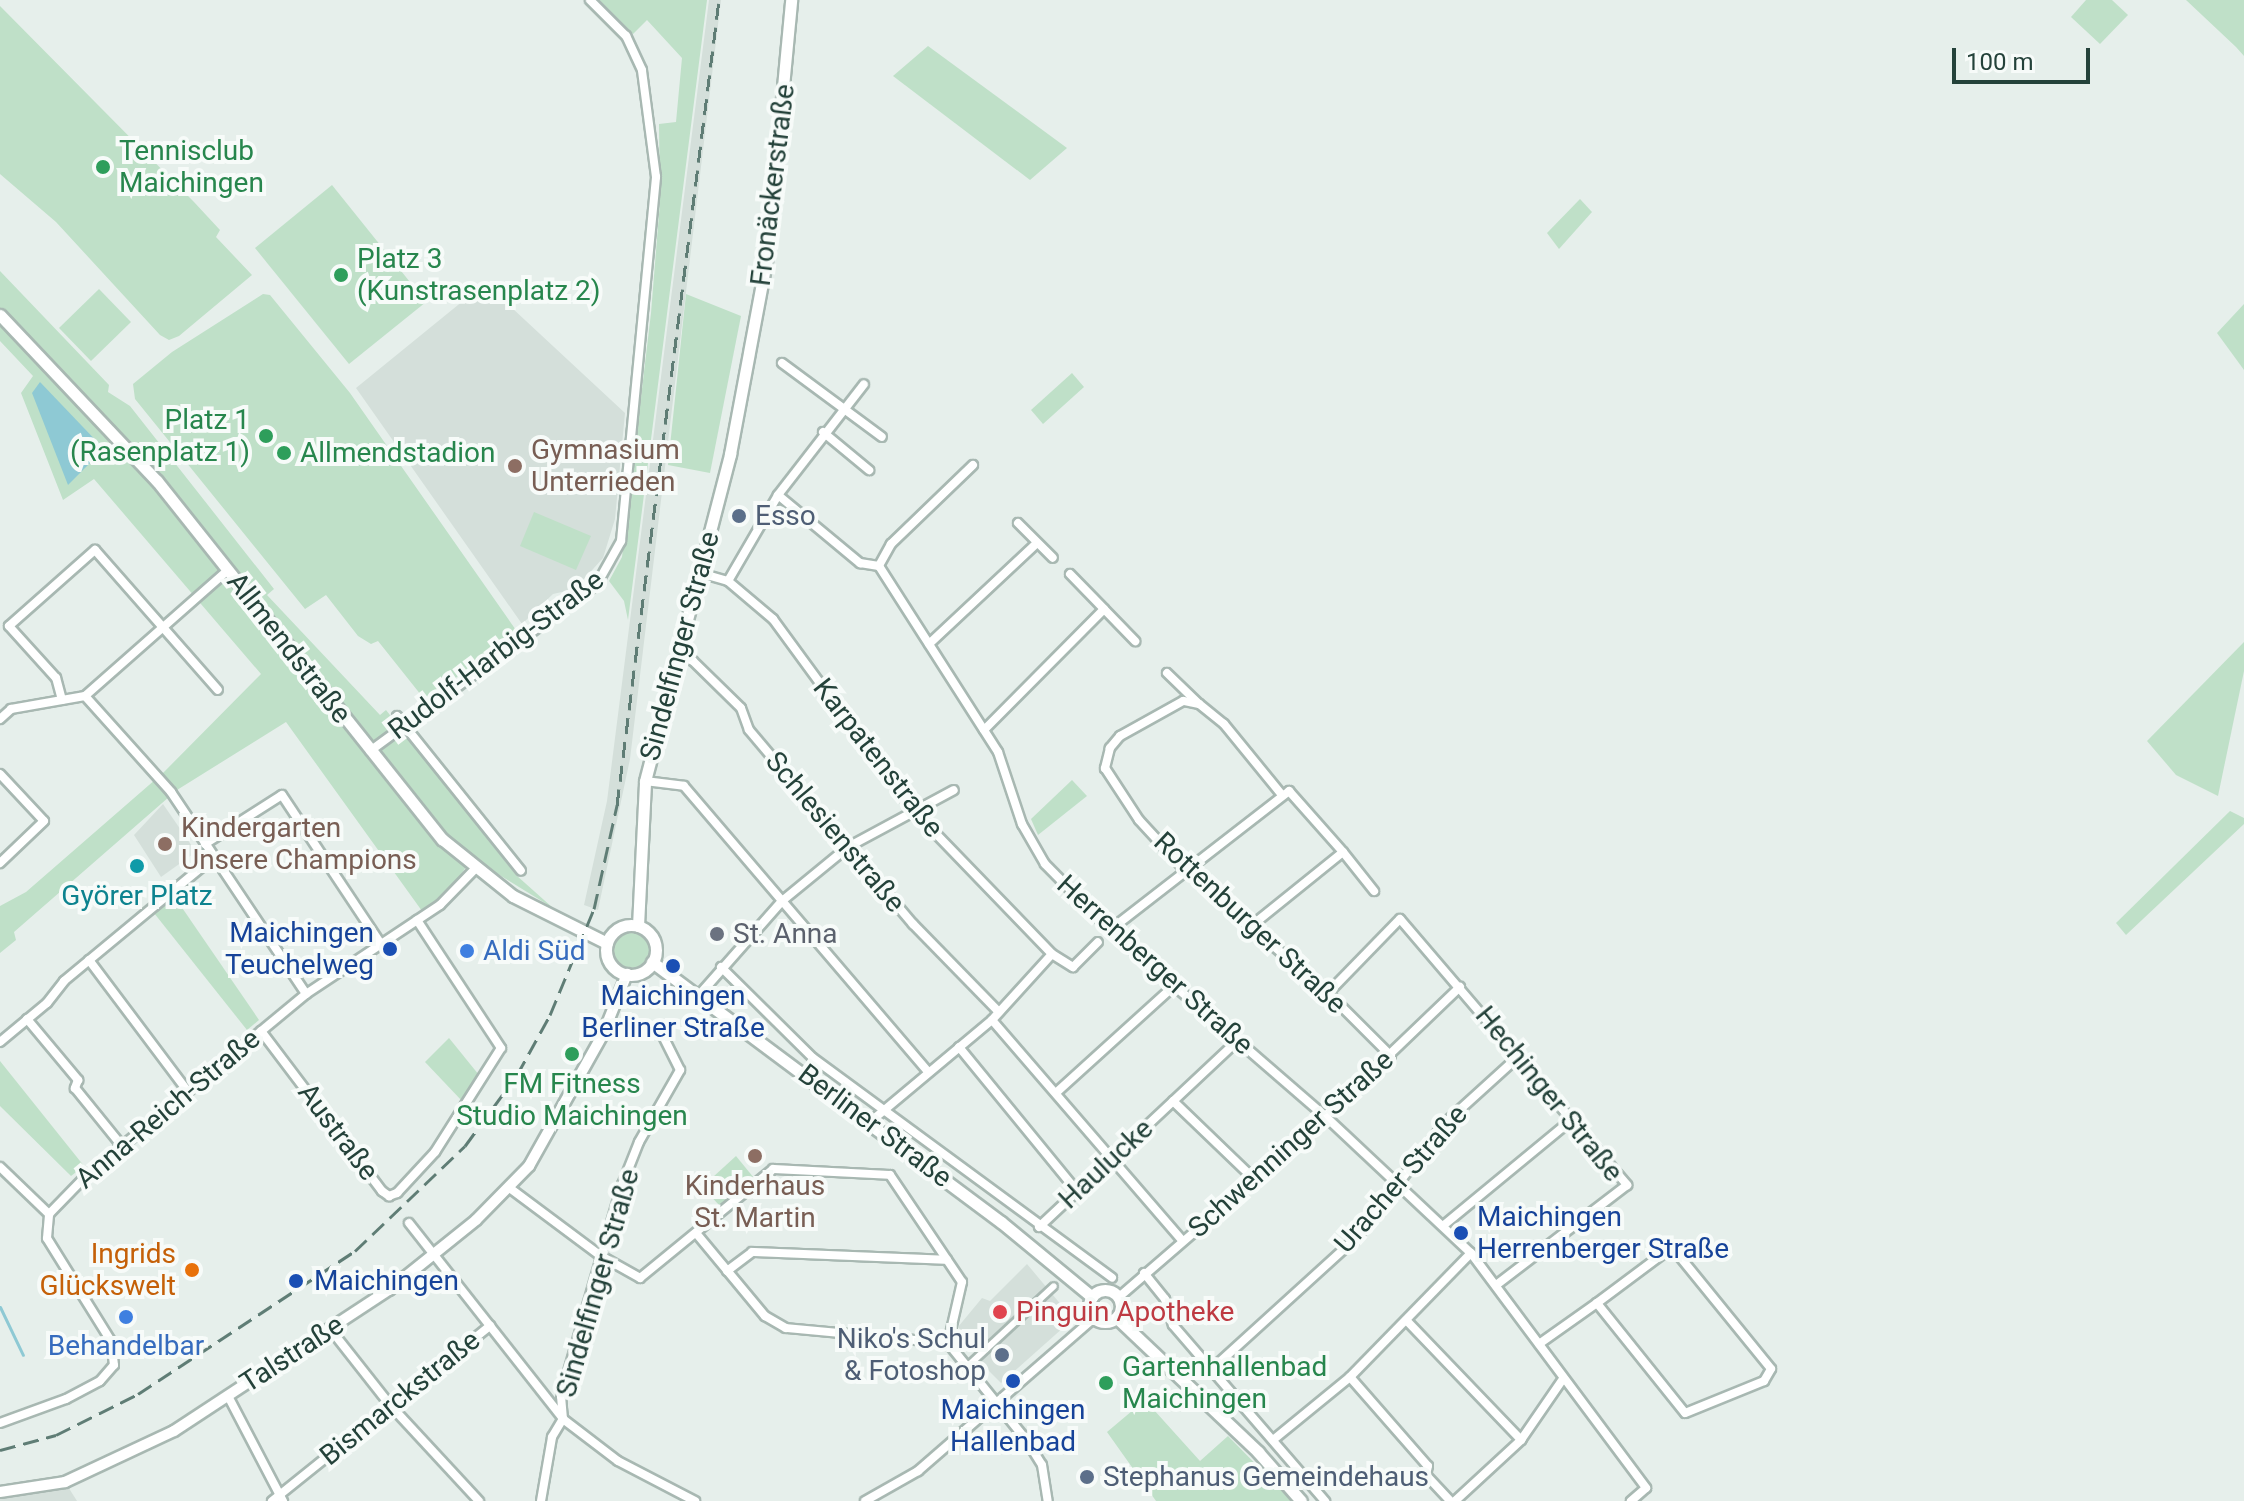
<!DOCTYPE html>
<meta charset="utf-8">
<style>
body{margin:0}
#map{position:relative;width:2244px;height:1501px;overflow:hidden;background:#e6efeb;font-family:Roboto,sans-serif}
div>[style]{position:absolute}
[style*='--x']{left:calc(var(--x)*1px);top:calc(var(--y)*1px);width:calc(var(--w)*1px);rotate:calc(var(--a)*1deg)}
.built>*{inset:0;background:#d4dfda}
.green>*{inset:0;background:#bfe0c8}
.round{border-radius:50%}
.water>*{inset:0;background:#8ec9d4}
.stream>*{height:3px;margin:-1.5px;padding:0 1.5px;transform-origin:1.5px;border-radius:1.5px;background:#8ec9d4}
.roads{filter:drop-shadow(2px 0 #a8b8b2) drop-shadow(-2px 0 #a8b8b2) drop-shadow(0 2px #a8b8b2) drop-shadow(0 -2px #a8b8b2)}
.pedestrian>*{height:6px;margin:-3px;padding:0 3px;transform-origin:3px;border-radius:3px;background:#fff}
.minor>*{height:8px;margin:-4px;padding:0 4px;transform-origin:4px;border-radius:4px;background:#fff}
.tertiary>*{height:10px;margin:-5px;padding:0 5px;transform-origin:5px;border-radius:5px;background:#fff}
.secondary>*{height:11px;margin:-5.5px;padding:0 5.5px;transform-origin:5.5px;border-radius:5.5px;background:#fff}
.secondary>.ring{margin:-5.5px;padding:0;box-sizing:content-box;background:none;border:11px solid #fff;border-radius:50%}
.rail>*{height:3px;margin-top:-1.5px;transform-origin:0;background:repeating-linear-gradient(90deg,#5f7d75 0 16px,transparent 0 24px)}
.dots>*{width:22px;height:22px;translate:-50% -50%;box-sizing:border-box;border:4px solid #f7fbf9;border-radius:50%}
span{translate:-50% -50%;white-space:nowrap;text-align:center;line-height:1.15;-webkit-text-stroke:8px #f7fbf9;paint-order:stroke}
.leisure-label{font-size:28px;color:#27864d}
.left{translate:0 -50%;text-align:left}
.right{translate:-100% -50%;text-align:right}
.street-label{font-size:28px;color:#24423a}
.education-label{font-size:28px;color:#785e54}
.service-label{font-size:28px;color:#4e5e75}
.culture-label{font-size:28px;color:#0d838f}
.transit-label{font-size:28px;color:#164399}
.worship-label{font-size:28px;color:#5b616d}
.shop-label{font-size:28px;color:#366cbe}
.food-label{font-size:28px;color:#c56008}
.health-label{font-size:28px;color:#be3a42}
.scale{position:absolute;left:1952px;top:48px;width:138px;height:36px;box-sizing:border-box;border:4px solid #24423a;border-top:0;padding-left:10px;font-size:24px;line-height:28px;white-space:nowrap;color:#24423a;-webkit-text-stroke:6px #f7fbf9;paint-order:stroke}
</style>
<div id="map">
<div class="built">
<i style="clip-path:polygon(709px 0,721px 0,630px 759px,598px 910px,584px 905px,607px 801px)"></i>
<i style="clip-path:polygon(485px 283px,625px 413px,615px 519px,603px 558px,575px 589px,553px 594px,522px 624px,356px 388px)"></i>
<i style="clip-path:polygon(163px 804px,196px 852px,161px 877px,134px 835px)"></i>
<i style="clip-path:polygon(1027px 1264px,1073px 1319px,1001px 1383px,973px 1355px,978px 1350px,958px 1327px,982px 1298px,990px 1301px)"></i>
<i style="clip-path:polygon(65px 1482px,77px 1501px,0 1501px,0 1492px)"></i>
</div>
<div class="green">
<i style="clip-path:polygon(599px 0,707px 0,628px 620px,624px 601px,609px 581px,622px 557px,651px 313px,660px 202px,659px 124px,676px 122px,682px 58px,647px 20px,633px 34px)"></i>
<i style="clip-path:polygon(2086px 0,2112px 0,2128px 15px,2100px 44px,2071px 17px)"></i>
<i style="clip-path:polygon(2186px 0,2244px 0,2244px 56px,2236px 47px)"></i>
<i style="clip-path:polygon(0 6px,194px 202px,220px 230px,216px 237px,252px 275px,179px 336px,169px 340px,160px 335px,56px 222px,0 174px)"></i>
<i style="clip-path:polygon(928px 46px,1067px 148px,1030px 180px,893px 76px)"></i>
<i style="clip-path:polygon(332px 185px,426px 302px,349px 364px,255px 248px)"></i>
<i style="clip-path:polygon(1580px 199px,1592px 212px,1559px 249px,1547px 233px)"></i>
<i style="clip-path:polygon(0 271px,109px 385px,108px 392px,130px 406px,274px 589px,267px 595px,380px 715px,386px 710px,516px 875px,553px 908px,472px 858px,452px 888px,422px 911px,286px 722px,177px 790px,14px 932px,16px 940px,0 953px,0 906px,26px 892px,164px 772px,261px 674px,94px 479px,63px 500px,21px 393px,33px 376px,0 341px)"></i>
<i style="clip-path:polygon(99px 289px,131px 322px,91px 361px,59px 328px)"></i>
<i style="clip-path:polygon(263px 294px,270px 295px,350px 393px,518px 633px,425px 700px,378px 641px,371px 644px,358px 636px,326px 595px,305px 609px,135px 399px,133px 384px,172px 352px)"></i>
<i style="clip-path:polygon(686px 294px,741px 316px,710px 473px,668px 465px)"></i>
<i style="clip-path:polygon(2244px 304px,2244px 370px,2217px 333px)"></i>
<i style="clip-path:polygon(1072px 373px,1084px 387px,1043px 424px,1031px 410px)"></i>
<i style="clip-path:polygon(534px 512px,591px 536px,576px 570px,520px 546px)"></i>
<i style="clip-path:polygon(2244px 642px,2244px 671px,2218px 796px,2176px 775px,2147px 741px)"></i>
<i style="clip-path:polygon(1072px 780px,1087px 796px,1038px 835px,1031px 819px)"></i>
<i style="clip-path:polygon(2230px 811px,2244px 818px,2244px 824px,2126px 935px,2116px 923px)"></i>
<i style="clip-path:polygon(174px 896px,259px 1020px,247px 1030px,154px 913px)"></i>
<i class="round" style="left:612px;top:931px;width:38px;height:38px"></i>
<i style="clip-path:polygon(449px 1038px,479px 1075px,462px 1101px,425px 1062px)"></i>
<i style="clip-path:polygon(0 1061px,84px 1166px,71px 1176px,0 1106px)"></i>
<i style="clip-path:polygon(736px 1156px,754px 1178px,720px 1206px,702px 1187px)"></i>
<i style="clip-path:polygon(1145px 1400px,1200px 1461px,1228px 1436px,1292px 1501px,1156px 1501px,1107px 1432px)"></i>
</div>
<div class="water">
<i style="clip-path:polygon(40px 382px,104px 449px,68px 485px,32px 393px)"></i>
</div>
<div class="stream">
<i style="--x:0;--y:1307;--w:53;--a:64.4"></i>
</div>
<div class="roads">
<div class="pedestrian">
<i style="--x:968;--y:1366;--w:117;--a:-42.9"></i>
</div>
<div class="minor">
<i style="--x:782;--y:363;--w:124;--a:36.5"></i>
<i style="--x:823;--y:432;--w:60;--a:39.6"></i>
<i style="--x:973;--y:465;--w:114;--a:136.1"></i>
<i style="--x:891;--y:544;--w:25;--a:119"></i>
<i style="--x:879;--y:566;--w:221;--a:57.4"></i>
<i style="--x:998;--y:752;--w:76;--a:71.6"></i>
<i style="--x:1022;--y:824;--w:46;--a:60.1"></i>
<i style="--x:1045;--y:864;--w:93;--a:45.4"></i>
<i style="--x:1110;--y:930;--w:286;--a:40.9"></i>
<i style="--x:1326;--y:1117;--w:199;--a:43.2"></i>
<i style="--x:1471;--y:1253;--w:293;--a:53.3"></i>
<i style="--x:1646;--y:1488;--w:20;--a:139"></i>
<i style="--x:778;--y:495;--w:107;--a:39.7"></i>
<i style="--x:860;--y:563;--w:19;--a:9"></i>
<i style="--x:1018;--y:523;--w:49;--a:45"></i>
<i style="--x:700;--y:573;--w:29;--a:16"></i>
<i style="--x:728;--y:581;--w:59;--a:40.2"></i>
<i style="--x:773;--y:619;--w:237;--a:53.8"></i>
<i style="--x:913;--y:810;--w:200;--a:46"></i>
<i style="--x:1052;--y:954;--w:25;--a:32"></i>
<i style="--x:1073;--y:967;--w:35;--a:-45"></i>
<i style="--x:1070;--y:574;--w:49;--a:45.8"></i>
<i style="--x:728;--y:581;--w:99;--a:-59.8"></i>
<i style="--x:778;--y:495;--w:140;--a:-52.2"></i>
<i style="--x:929;--y:644;--w:146;--a:-43.1"></i>
<i style="--x:676;--y:654;--w:18;--a:22"></i>
<i style="--x:693;--y:661;--w:67;--a:44.4"></i>
<i style="--x:741;--y:708;--w:23;--a:70"></i>
<i style="--x:749;--y:730;--w:254;--a:49.8"></i>
<i style="--x:913;--y:924;--w:123;--a:45.7"></i>
<i style="--x:1167;--y:673;--w:43;--a:44.1"></i>
<i style="--x:85;--y:696;--w:129;--a:48.1"></i>
<i style="--x:171;--y:792;--w:243;--a:56.2"></i>
<i style="--x:62;--y:700;--w:23;--a:-105"></i>
<i style="--x:56;--y:678;--w:70;--a:-132.1"></i>
<i style="--x:9;--y:626;--w:115;--a:-41.5"></i>
<i style="--x:95;--y:550;--w:186;--a:48.7"></i>
<i style="--x:397;--y:716;--w:198;--a:51.3"></i>
<i style="--x:0;--y:719;--w:15;--a:-42"></i>
<i style="--x:11;--y:709;--w:75;--a:-10"></i>
<i style="--x:85;--y:696;--w:191;--a:-41.4"></i>
<i style="--x:984;--y:730;--w:170;--a:-45.2"></i>
<i style="--x:1104;--y:609;--w:45;--a:45.9"></i>
<i style="--x:370;--y:751;--w:282;--a:-36.3"></i>
<i style="--x:597;--y:584;--w:49;--a:-60.8"></i>
<i style="--x:621;--y:541;--w:366;--a:-84.5"></i>
<i style="--x:656;--y:177;--w:108;--a:-97.5"></i>
<i style="--x:642;--y:70;--w:38;--a:-115"></i>
<i style="--x:626;--y:36;--w:51;--a:-135"></i>
<i style="--x:0;--y:774;--w:64;--a:46.9"></i>
<i style="--x:44;--y:821;--w:61;--a:136.3"></i>
<i style="--x:645;--y:781;--w:39;--a:7"></i>
<i style="--x:684;--y:786;--w:375;--a:49.5"></i>
<i style="--x:1282;--y:795;--w:92;--a:-129.2"></i>
<i style="--x:1224;--y:724;--w:32;--a:-141"></i>
<i style="--x:1199;--y:704;--w:16;--a:-169"></i>
<i style="--x:1183;--y:701;--w:72;--a:150.9"></i>
<i style="--x:1120;--y:736;--w:16;--a:130"></i>
<i style="--x:1110;--y:748;--w:21;--a:104"></i>
<i style="--x:1105;--y:768;--w:62;--a:56.8"></i>
<i style="--x:1139;--y:820;--w:67;--a:47.4"></i>
<i style="--x:1184;--y:869;--w:190;--a:40.7"></i>
<i style="--x:1328;--y:993;--w:89;--a:45"></i>
<i style="--x:205;--y:844;--w:91;--a:-32.5"></i>
<i style="--x:282;--y:795;--w:179;--a:56.4"></i>
<i style="--x:1343;--y:852;--w:50;--a:51.5"></i>
<i style="--x:1110;--y:930;--w:227;--a:-37.8"></i>
<i style="--x:1289;--y:791;--w:81;--a:48.5"></i>
<i style="--x:1343;--y:852;--w:119;--a:141.1"></i>
<i style="--x:89;--y:960;--w:165;--a:53.1"></i>
<i style="--x:721;--y:967;--w:129;--a:44.7"></i>
<i style="--x:813;--y:1058;--w:371;--a:36.3"></i>
<i style="--x:1328;--y:993;--w:103;--a:-45.8"></i>
<i style="--x:1400;--y:919;--w:350;--a:49.5"></i>
<i style="--x:1627;--y:1185;--w:165;--a:142.6"></i>
<i style="--x:700;--y:994;--w:124;--a:-48.6"></i>
<i style="--x:782;--y:901;--w:85;--a:-39.3"></i>
<i style="--x:848;--y:847;--w:120;--a:-28.3"></i>
<i style="--x:27;--y:1019;--w:80;--a:50.1"></i>
<i style="--x:78;--y:1080;--w:9;--a:111"></i>
<i style="--x:75;--y:1088;--w:75;--a:51"></i>
<i style="--x:992;--y:1020;--w:291;--a:49.2"></i>
<i style="--x:261;--y:1031;--w:201;--a:52.9"></i>
<i style="--x:382;--y:1191;--w:9;--a:36"></i>
<i style="--x:389;--y:1196;--w:9;--a:-21"></i>
<i style="--x:397;--y:1193;--w:56;--a:-47.2"></i>
<i style="--x:435;--y:1152;--w:123;--a:-57.6"></i>
<i style="--x:501;--y:1048;--w:153;--a:-123.3"></i>
<i style="--x:0;--y:1042;--w:61;--a:-39.7"></i>
<i style="--x:47;--y:1003;--w:28;--a:-52"></i>
<i style="--x:64;--y:981;--w:195;--a:-39.6"></i>
<i style="--x:959;--y:1047;--w:186;--a:50.7"></i>
<i style="--x:1058;--y:1091;--w:156;--a:-42.2"></i>
<i style="--x:1173;--y:1101;--w:112;--a:43.9"></i>
<i style="--x:870;--y:1122;--w:159;--a:-39.9"></i>
<i style="--x:992;--y:1020;--w:89;--a:-47.7"></i>
<i style="--x:0;--y:1167;--w:68;--a:43.8"></i>
<i style="--x:511;--y:1189;--w:112;--a:36.7"></i>
<i style="--x:601;--y:1256;--w:45;--a:29.4"></i>
<i style="--x:640;--y:1278;--w:172;--a:-39.3"></i>
<i style="--x:773;--y:1169;--w:117;--a:2.9"></i>
<i style="--x:890;--y:1175;--w:129;--a:56.1"></i>
<i style="--x:962;--y:1282;--w:63;--a:102.9"></i>
<i style="--x:948;--y:1343;--w:126;--a:51.1"></i>
<i style="--x:1027;--y:1441;--w:28;--a:58"></i>
<i style="--x:1042;--y:1465;--w:36;--a:81"></i>
<i style="--x:409;--y:1223;--w:249;--a:51.8"></i>
<i style="--x:563;--y:1419;--w:69;--a:37.4"></i>
<i style="--x:618;--y:1461;--w:87;--a:27.5"></i>
<i style="--x:1444;--y:1225;--w:168;--a:-39.5"></i>
<i style="--x:1039;--y:1227;--w:272;--a:-43.2"></i>
<i style="--x:696;--y:1233;--w:108;--a:50.3"></i>
<i style="--x:765;--y:1316;--w:24;--a:30"></i>
<i style="--x:786;--y:1328;--w:163;--a:5.3"></i>
<i style="--x:1672;--y:1247;--w:157;--a:50.9"></i>
<i style="--x:1771;--y:1369;--w:14;--a:120"></i>
<i style="--x:1764;--y:1381;--w:85;--a:157.9"></i>
<i style="--x:1685;--y:1413;--w:141;--a:-128.7"></i>
<i style="--x:1597;--y:1303;--w:94;--a:-36.7"></i>
<i style="--x:727;--y:1271;--w:31;--a:-37"></i>
<i style="--x:752;--y:1252;--w:195;--a:2.3"></i>
<i style="--x:1144;--y:1273;--w:33;--a:51"></i>
<i style="--x:1165;--y:1299;--w:27;--a:73"></i>
<i style="--x:1173;--y:1325;--w:233;--a:49.2"></i>
<i style="--x:1119;--y:1297;--w:231;--a:-40.8"></i>
<i style="--x:1294;--y:1146;--w:230;--a:-43.8"></i>
<i style="--x:1407;--y:1321;--w:165;--a:46.2"></i>
<i style="--x:331;--y:1330;--w:95;--a:51.8"></i>
<i style="--x:390;--y:1405;--w:131;--a:47.2"></i>
<i style="--x:1539;--y:1344;--w:71;--a:-35.3"></i>
<i style="--x:1212;--y:1369;--w:196;--a:-42.3"></i>
<i style="--x:1357;--y:1237;--w:143;--a:-52.4"></i>
<i style="--x:1444;--y:1124;--w:103;--a:-42.2"></i>
<i style="--x:1350;--y:1377;--w:118;--a:48.8"></i>
<i style="--x:1428;--y:1466;--w:9;--a:103"></i>
<i style="--x:1426;--y:1475;--w:35;--a:47"></i>
<i style="--x:228;--y:1396;--w:119;--a:62.4"></i>
<i style="--x:0;--y:1423;--w:70;--a:-20"></i>
<i style="--x:66;--y:1399;--w:38;--a:-28"></i>
<i style="--x:100;--y:1381;--w:21;--a:-49"></i>
<i style="--x:114;--y:1365;--w:24;--a:-97"></i>
<i style="--x:111;--y:1341;--w:121;--a:-121.9"></i>
<i style="--x:47;--y:1238;--w:24;--a:-85"></i>
<i style="--x:49;--y:1214;--w:53;--a:-45.8"></i>
<i style="--x:86;--y:1176;--w:286;--a:-39.6"></i>
<i style="--x:306;--y:994;--w:161;--a:-33.6"></i>
<i style="--x:440;--y:905;--w:50;--a:-45.8"></i>
<i style="--x:1273;--y:1440;--w:99;--a:-39.3"></i>
<i style="--x:1350;--y:1377;--w:173;--a:-45.7"></i>
<i style="--x:272;--y:1501;--w:280;--a:-38.8"></i>
<i style="--x:541;--y:1501;--w:65;--a:-80.2"></i>
<i style="--x:552;--y:1437;--w:21;--a:-59"></i>
<i style="--x:563;--y:1419;--w:23;--a:-95"></i>
<i style="--x:561;--y:1396;--w:220;--a:-73.9"></i>
<i style="--x:622;--y:1185;--w:46;--a:-68.4"></i>
<i style="--x:639;--y:1142;--w:83;--a:-60.3"></i>
<i style="--x:680;--y:1070;--w:45;--a:-116.6"></i>
<i style="--x:865;--y:1501;--w:61;--a:-29.5"></i>
<i style="--x:918;--y:1471;--w:233;--a:-41"></i>
<i style="--x:1455;--y:1501;--w:90;--a:-42.7"></i>
<i style="--x:1521;--y:1440;--w:74;--a:-55.5"></i>
</div>
<div class="tertiary">
<i style="--x:0;--y:1492;--w:66;--a:-8.7"></i>
<i style="--x:65;--y:1482;--w:120;--a:-25.1"></i>
<i style="--x:174;--y:1431;--w:257;--a:-33.3"></i>
<i style="--x:389;--y:1290;--w:112;--a:-38.8"></i>
<i style="--x:476;--y:1220;--w:76;--a:-45.5"></i>
<i style="--x:529;--y:1166;--w:151;--a:-60.7"></i>
<i style="--x:603;--y:1034;--w:65;--a:-68.2"></i>
</div>
<div class="secondary">
<i style="--x:0;--y:315;--w:228;--a:46.6"></i>
<i style="--x:157;--y:481;--w:458;--a:51.5"></i>
<i style="--x:442;--y:839;--w:91;--a:38.8"></i>
<i style="--x:513;--y:896;--w:105;--a:26.6"></i>
<i class="ring" style="left:606px;top:925px;width:39px;height:39px"></i>
<i style="--x:638;--y:926;--w:145;--a:-87.2"></i>
<i style="--x:645;--y:781;--w:338;--a:-75.4"></i>
<i style="--x:730;--y:454;--w:201;--a:-79.4"></i>
<i style="--x:767;--y:256;--w:257;--a:-84.6"></i>
<i style="--x:652;--y:962;--w:435;--a:36.7"></i>
<i style="--x:1001;--y:1222;--w:118;--a:39.5"></i>
<i class="ring" style="left:1089px;top:1290px;width:21px;height:21px"></i>
<i style="--x:1117;--y:1318;--w:195;--a:43.5"></i>
<i style="--x:1258;--y:1452;--w:65;--a:48.7"></i>
</div>
</div>
<div class="rail">
<i style="--x:0;--y:1450;--w:58;--a:-15"></i>
<i style="--x:56;--y:1435;--w:92;--a:-26.6"></i>
<i style="--x:138;--y:1394;--w:260;--a:-33.4"></i>
<i style="--x:355;--y:1251;--w:152;--a:-43.7"></i>
<i style="--x:465;--y:1146;--w:88;--a:-53.8"></i>
<i style="--x:517;--y:1075;--w:68;--a:-61.2"></i>
<i style="--x:550;--y:1015;--w:115;--a:-67.5"></i>
<i style="--x:594;--y:909;--w:107;--a:-77.5"></i>
<i style="--x:617;--y:805;--w:811;--a:-82.78"></i>
</div>
<div class="dots">
<i style="left:103px;top:167px;background:#2e9e5b"></i>
<i style="left:341px;top:275px;background:#2e9e5b"></i>
<i style="left:266px;top:436px;background:#2e9e5b"></i>
<i style="left:284px;top:453px;background:#2e9e5b"></i>
<i style="left:515px;top:466px;background:#8d6e63"></i>
<i style="left:739px;top:516px;background:#5c6f8a"></i>
<i style="left:165px;top:844px;background:#8d6e63"></i>
<i style="left:137px;top:866px;background:#0f9aa8"></i>
<i style="left:717px;top:934px;background:#6b7280"></i>
<i style="left:390px;top:949px;background:#1a4fb4"></i>
<i style="left:467px;top:951px;background:#3f7fe0"></i>
<i style="left:673px;top:966px;background:#1a4fb4"></i>
<i style="left:572px;top:1054px;background:#2e9e5b"></i>
<i style="left:755px;top:1156px;background:#8d6e63"></i>
<i style="left:1461px;top:1233px;background:#1a4fb4"></i>
<i style="left:192px;top:1270px;background:#e8710a"></i>
<i style="left:296px;top:1281px;background:#1a4fb4"></i>
<i style="left:1000px;top:1312px;background:#e0444e"></i>
<i style="left:126px;top:1317px;background:#3f7fe0"></i>
<i style="left:1002px;top:1355px;background:#5c6f8a"></i>
<i style="left:1013px;top:1381px;background:#1a4fb4"></i>
<i style="left:1106px;top:1383px;background:#2e9e5b"></i>
<i style="left:1087px;top:1477px;background:#5c6f8a"></i>
</div>
<div class="leisure-label">
<span class="left" style="left:119px;top:167px">Tennisclub<br>Maichingen</span>
<span class="left" style="left:357px;top:275px">Platz 3<br>(Kunstrasenplatz 2)</span>
<span class="right" style="left:250px;top:436px">Platz 1<br>(Rasenplatz 1)</span>
<span class="left" style="left:300px;top:453px">Allmendstadion</span>
<span style="left:572px;top:1100px">FM Fitness<br>Studio Maichingen</span>
<span class="left" style="left:1122px;top:1383px">Gartenhallenbad<br>Maichingen</span>
</div>
<div class="street-label">
<span style="left:773px;top:185px;rotate:-83deg">Fronäckerstraße</span>
<span style="left:680px;top:646px;rotate:-75deg">Sindelfinger Straße</span>
<span style="left:289px;top:648px;rotate:52deg">Allmendstraße</span>
<span style="left:496px;top:655px;rotate:-37deg">Rudolf-Harbig-Straße</span>
<span style="left:878px;top:758px;rotate:52deg">Karpatenstraße</span>
<span style="left:835px;top:832px;rotate:50deg">Schlesienstraße</span>
<span style="left:1250px;top:923px;rotate:43deg">Rottenburger Straße</span>
<span style="left:1155px;top:965px;rotate:42deg">Herrenberger Straße</span>
<span style="left:1549px;top:1094px;rotate:51deg">Hechinger Straße</span>
<span style="left:168px;top:1109px;rotate:-40deg">Anna-Reich-Straße</span>
<span style="left:875px;top:1126px;rotate:37deg">Berliner Straße</span>
<span style="left:338px;top:1132px;rotate:53deg">Austraße</span>
<span style="left:1291px;top:1144px;rotate:-42deg">Schwenninger Straße</span>
<span style="left:1106px;top:1164px;rotate:-43deg">Haulucke</span>
<span style="left:1401px;top:1179px;rotate:-49deg">Uracher Straße</span>
<span style="left:598px;top:1283px;rotate:-74deg">Sindelfinger Straße</span>
<span style="left:292px;top:1354px;rotate:-33deg">Talstraße</span>
<span style="left:400px;top:1398px;rotate:-39deg">Bismarckstraße</span>
</div>
<div class="education-label">
<span class="left" style="left:531px;top:466px">Gymnasium<br>Unterrieden</span>
<span class="left" style="left:181px;top:844px">Kindergarten<br>Unsere Champions</span>
<span style="left:755px;top:1202px">Kinderhaus<br>St. Martin</span>
</div>
<div class="service-label">
<span class="left" style="left:755px;top:516px">Esso</span>
<span class="right" style="left:986px;top:1355px">Niko's Schul<br>&amp; Fotoshop</span>
<span class="left" style="left:1103px;top:1477px">Stephanus Gemeindehaus</span>
</div>
<div class="culture-label">
<span style="left:137px;top:896px">Györer Platz</span>
</div>
<div class="transit-label">
<span class="right" style="left:374px;top:949px">Maichingen<br>Teuchelweg</span>
<span style="left:673px;top:1012px">Maichingen<br>Berliner Straße</span>
<span class="left" style="left:1477px;top:1233px">Maichingen<br>Herrenberger Straße</span>
<span class="left" style="left:314px;top:1281px">Maichingen</span>
<span style="left:1013px;top:1426px">Maichingen<br>Hallenbad</span>
</div>
<div class="worship-label">
<span class="left" style="left:733px;top:934px">St. Anna</span>
</div>
<div class="shop-label">
<span class="left" style="left:483px;top:951px">Aldi Süd</span>
<span style="left:126px;top:1346px">Behandelbar</span>
</div>
<div class="food-label">
<span class="right" style="left:176px;top:1270px">Ingrids<br>Glückswelt</span>
</div>
<div class="health-label">
<span class="left" style="left:1016px;top:1312px">Pinguin Apotheke</span>
</div>
<div class="scale">100 m</div>
</div>
